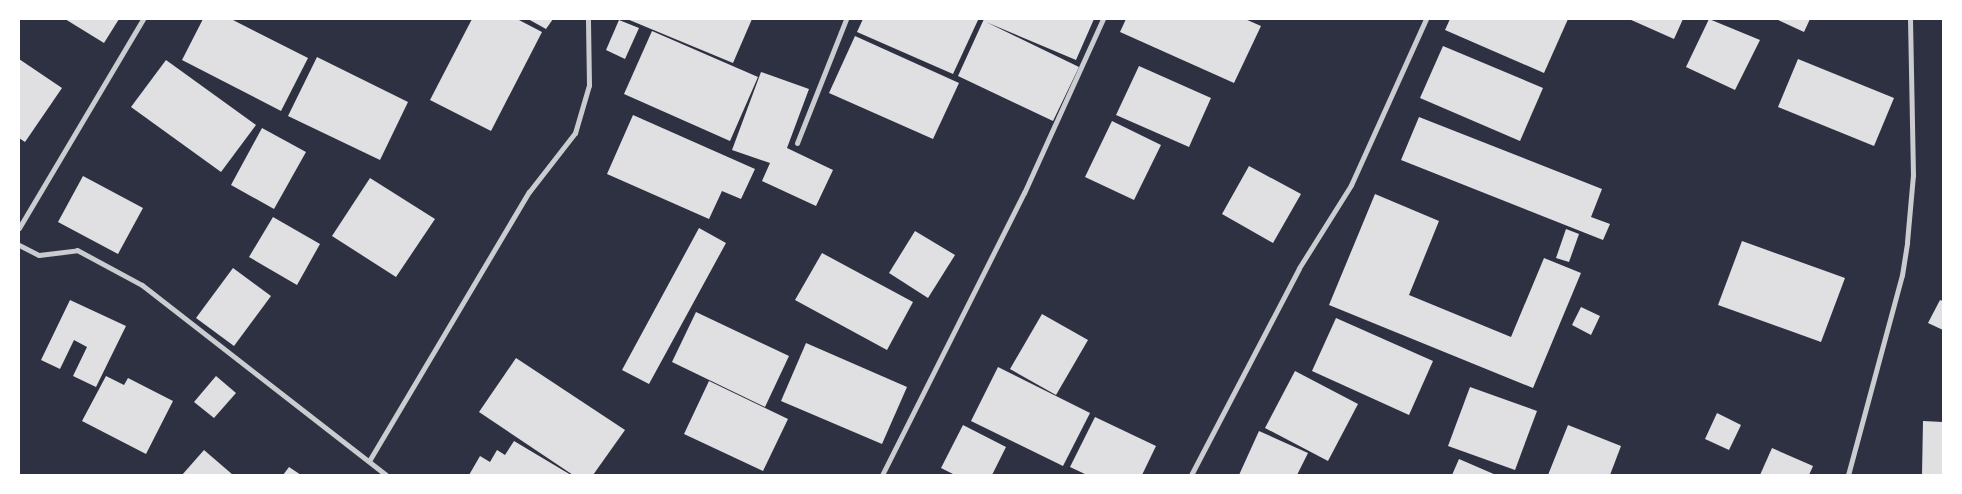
<!DOCTYPE html>
<style>
body{margin:0}
#map{position:relative;width:1962px;height:494px;overflow:hidden;background:#2d3142;font-family:"Golos Text",sans-serif}
div>[style]{position:absolute}
[style*='--x']{left:calc(var(--x)*1px);top:calc(var(--y)*1px);width:calc(var(--w)*1px);rotate:calc(var(--a)*1deg)}
.building>*{inset:0;background:#e0e0e3}
.minor>*{height:5px;margin:-2.5px;padding:0 2.5px;transform-origin:2.5px;border-radius:2.5px;background:#caccd0}
span{translate:-50% -50%;white-space:nowrap;text-align:center;line-height:1.15;-webkit-text-stroke:4px #fff;paint-order:stroke}
.frame{position:absolute;inset:0;border:20px solid #fff;pointer-events:none}
</style>
<div id="map">
<div class="building">
<i style="clip-path:polygon(65px 19px,119px 19px,104px 43px)"></i>
<i style="clip-path:polygon(203px 19px,231px 19px,308px 58px,281px 111px,182px 60px)"></i>
<i style="clip-path:polygon(472px 19px,517px 19px,542px 32px,491px 131px,430px 100px)"></i>
<i style="clip-path:polygon(528px 19px,553px 19px,546px 29px)"></i>
<i style="clip-path:polygon(627px 19px,752px 19px,733px 63px)"></i>
<i style="clip-path:polygon(863px 19px,976px 19px,978px 20px,953px 74px,857px 32px)"></i>
<i style="clip-path:polygon(984px 19px,1094px 19px,1076px 60px,986px 22px,1079px 67px,1053px 121px,958px 76px)"></i>
<i style="clip-path:polygon(1126px 19px,1245px 19px,1261px 26px,1234px 83px,1120px 32px)"></i>
<i style="clip-path:polygon(1450px 19px,1568px 19px,1544px 73px,1445px 30px)"></i>
<i style="clip-path:polygon(1629px 19px,1683px 19px,1674px 39px)"></i>
<i style="clip-path:polygon(1709px 19px,1760px 40px,1735px 90px,1686px 67px)"></i>
<i style="clip-path:polygon(1776px 19px,1810px 19px,1804px 32px)"></i>
<i style="clip-path:polygon(619px 20px,639px 28px,625px 59px,606px 50px)"></i>
<i style="clip-path:polygon(652px 31px,758px 77px,730px 141px,624px 94px)"></i>
<i style="clip-path:polygon(855px 36px,959px 83px,933px 139px,829px 93px)"></i>
<i style="clip-path:polygon(1443px 46px,1543px 88px,1520px 141px,1420px 98px)"></i>
<i style="clip-path:polygon(317px 57px,408px 102px,380px 160px,288px 116px)"></i>
<i style="clip-path:polygon(19px 59px,62px 88px,25px 142px,19px 138px)"></i>
<i style="clip-path:polygon(1798px 59px,1894px 98px,1874px 146px,1778px 107px)"></i>
<i style="clip-path:polygon(166px 60px,256px 125px,221px 172px,131px 107px)"></i>
<i style="clip-path:polygon(1139px 66px,1211px 98px,1189px 147px,1116px 115px)"></i>
<i style="clip-path:polygon(761px 72px,809px 89px,787px 148px,833px 170px,816px 206px,762px 181px,770px 163px,732px 150px)"></i>
<i style="clip-path:polygon(633px 115px,755px 169px,741px 199px,722px 191px,709px 219px,607px 174px)"></i>
<i style="clip-path:polygon(1419px 117px,1602px 189px,1591px 217px,1610px 224px,1603px 240px,1401px 160px)"></i>
<i style="clip-path:polygon(1112px 121px,1161px 145px,1134px 200px,1085px 177px)"></i>
<i style="clip-path:polygon(262px 128px,306px 152px,274px 209px,231px 185px)"></i>
<i style="clip-path:polygon(1249px 166px,1301px 194px,1273px 243px,1222px 214px)"></i>
<i style="clip-path:polygon(83px 176px,143px 208px,118px 254px,58px 222px)"></i>
<i style="clip-path:polygon(370px 178px,435px 219px,396px 277px,332px 236px)"></i>
<i style="clip-path:polygon(1375px 194px,1439px 221px,1409px 295px,1511px 337px,1544px 258px,1581px 273px,1533px 388px,1329px 305px)"></i>
<i style="clip-path:polygon(273px 217px,320px 244px,297px 285px,249px 257px)"></i>
<i style="clip-path:polygon(699px 228px,726px 243px,649px 384px,622px 370px)"></i>
<i style="clip-path:polygon(1566px 229px,1579px 234px,1569px 262px,1556px 258px)"></i>
<i style="clip-path:polygon(915px 231px,955px 255px,928px 298px,889px 273px)"></i>
<i style="clip-path:polygon(1742px 241px,1845px 278px,1821px 342px,1718px 305px)"></i>
<i style="clip-path:polygon(822px 253px,913px 302px,887px 350px,795px 300px)"></i>
<i style="clip-path:polygon(233px 268px,271px 296px,234px 346px,196px 318px)"></i>
<i style="clip-path:polygon(70px 300px,126px 326px,96px 387px,73px 376px,87px 347px,74px 340px,60px 369px,41px 360px)"></i>
<i style="clip-path:polygon(1940px 300px,1943px 301px,1943px 330px,1928px 323px)"></i>
<i style="clip-path:polygon(1581px 307px,1600px 316px,1591px 335px,1572px 325px)"></i>
<i style="clip-path:polygon(696px 312px,789px 356px,765px 407px,672px 362px)"></i>
<i style="clip-path:polygon(1042px 314px,1088px 340px,1056px 395px,1010px 369px)"></i>
<i style="clip-path:polygon(1336px 318px,1433px 361px,1409px 415px,1312px 371px)"></i>
<i style="clip-path:polygon(806px 343px,907px 387px,882px 444px,781px 401px)"></i>
<i style="clip-path:polygon(516px 358px,625px 430px,593px 475px,573px 475px,479px 412px)"></i>
<i style="clip-path:polygon(998px 367px,1090px 413px,1063px 466px,971px 421px)"></i>
<i style="clip-path:polygon(1295px 371px,1358px 404px,1328px 461px,1265px 428px)"></i>
<i style="clip-path:polygon(106px 376px,124px 385px,128px 378px,173px 401px,146px 454px,82px 421px)"></i>
<i style="clip-path:polygon(216px 376px,236px 393px,214px 418px,194px 402px)"></i>
<i style="clip-path:polygon(709px 381px,788px 419px,763px 471px,684px 434px)"></i>
<i style="clip-path:polygon(1470px 387px,1537px 411px,1515px 470px,1448px 446px)"></i>
<i style="clip-path:polygon(1717px 413px,1741px 425px,1729px 450px,1705px 439px)"></i>
<i style="clip-path:polygon(1095px 417px,1156px 446px,1142px 475px,1087px 475px,1070px 467px)"></i>
<i style="clip-path:polygon(1923px 421px,1943px 422px,1943px 475px,1922px 475px)"></i>
<i style="clip-path:polygon(963px 425px,1006px 447px,992px 475px,955px 475px,941px 468px)"></i>
<i style="clip-path:polygon(1568px 425px,1621px 446px,1610px 475px,1548px 475px)"></i>
<i style="clip-path:polygon(1259px 431px,1308px 453px,1297px 475px,1239px 475px)"></i>
<i style="clip-path:polygon(514px 441px,571px 475px,469px 475px,480px 456px,490px 462px,497px 450px,505px 455px)"></i>
<i style="clip-path:polygon(1772px 448px,1813px 466px,1809px 475px,1760px 475px)"></i>
<i style="clip-path:polygon(204px 450px,233px 475px,182px 475px)"></i>
<i style="clip-path:polygon(1459px 459px,1496px 475px,1452px 475px)"></i>
<i style="clip-path:polygon(289px 467px,301px 475px,283px 475px)"></i>
</div>
<div class="minor">
<i style="--x:797;--y:143;--w:133;--a:-68.4"></i>
<i style="--x:19;--y:228;--w:243;--a:-59.3"></i>
<i style="--x:19;--y:245;--w:22;--a:27"></i>
<i style="--x:39;--y:255;--w:38;--a:-7"></i>
<i style="--x:77;--y:250;--w:74;--a:28.3"></i>
<i style="--x:142;--y:285;--w:309;--a:37.9"></i>
<i style="--x:369;--y:461;--w:313;--a:-59.3"></i>
<i style="--x:529;--y:192;--w:75;--a:-52.1"></i>
<i style="--x:575;--y:133;--w:50;--a:-73.7"></i>
<i style="--x:589;--y:85;--w:66;--a:-90.9"></i>
<i style="--x:882;--y:475;--w:316;--a:-63.3"></i>
<i style="--x:1024;--y:193;--w:191;--a:-65.6"></i>
<i style="--x:1191;--y:475;--w:233;--a:-62.4"></i>
<i style="--x:1299;--y:268;--w:98;--a:-57.9"></i>
<i style="--x:1351;--y:185;--w:182;--a:-65.7"></i>
<i style="--x:1848;--y:475;--w:207;--a:-74.9"></i>
<i style="--x:1902;--y:275;--w:33;--a:-81"></i>
<i style="--x:1907;--y:242;--w:67;--a:-84.9"></i>
<i style="--x:1913;--y:175;--w:156;--a:-91.1"></i>
</div>
<div class="frame"></div>
</div>
